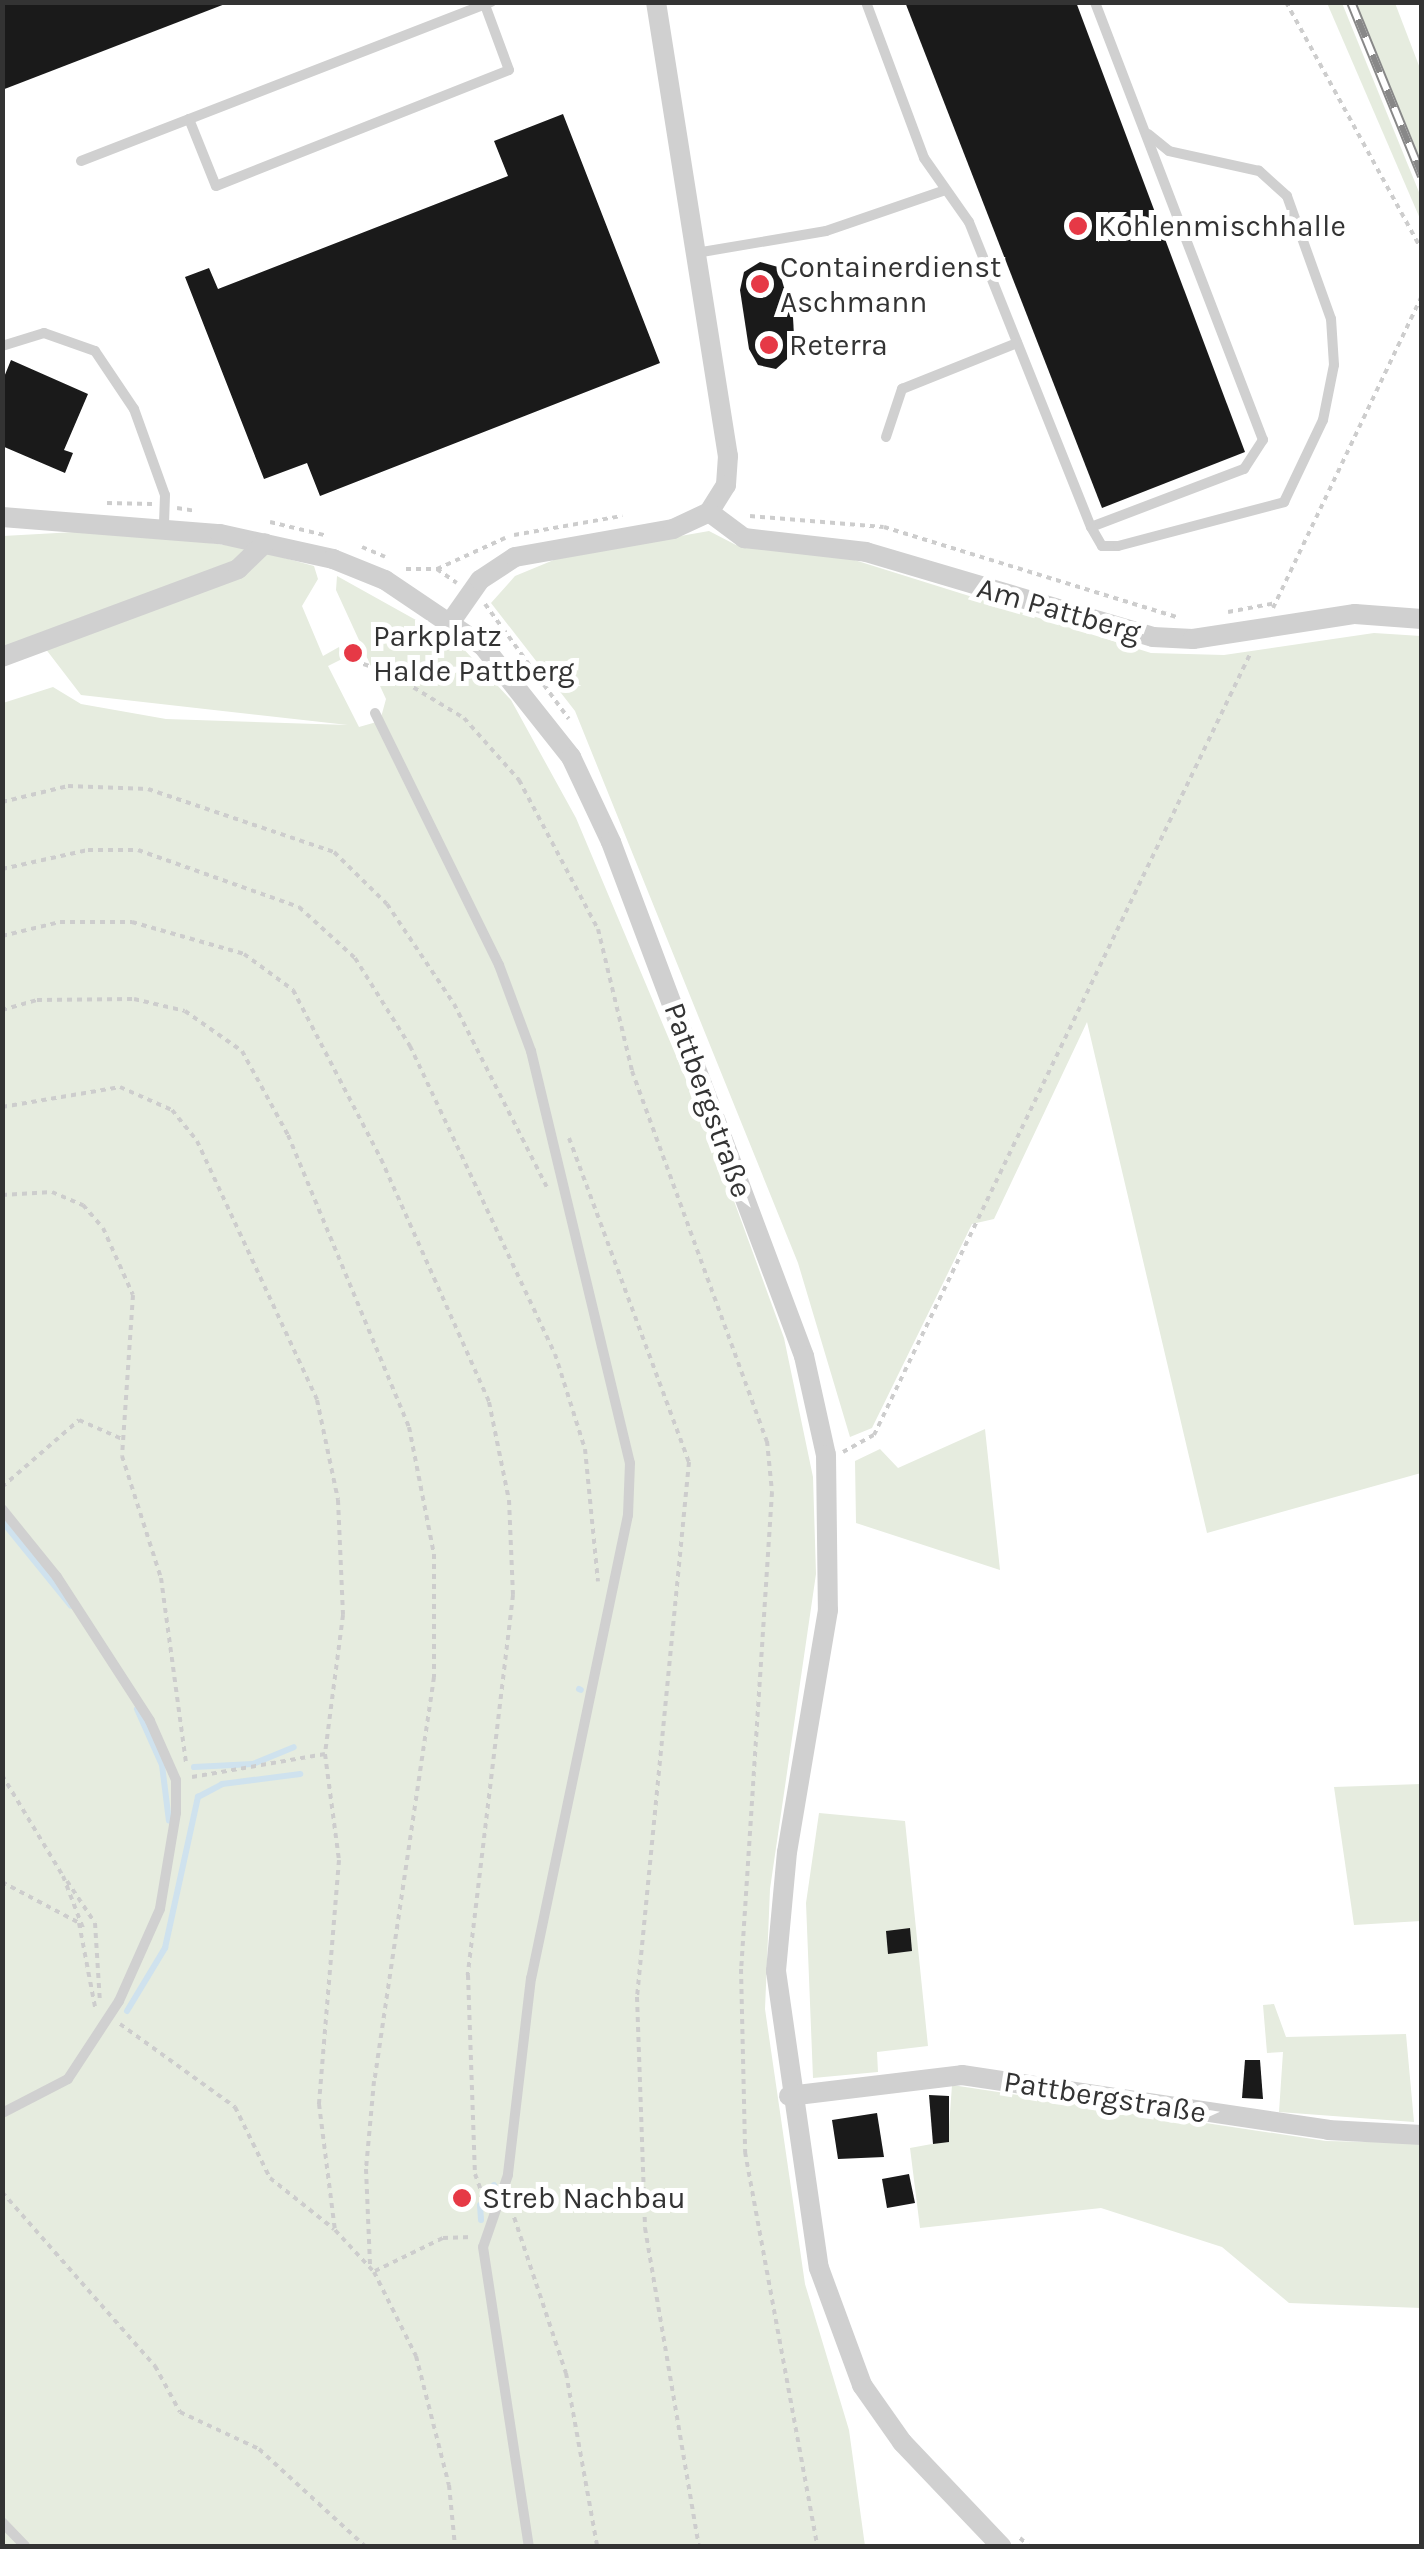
<!DOCTYPE html>
<meta charset="utf-8">
<style>
body{margin:0}
#map{position:relative;width:1424px;height:2549px;overflow:hidden;background:#fff;font-family:Karla,sans-serif}
div>[style]{position:absolute}
[style*='--x']{left:calc(var(--x)*1px);top:calc(var(--y)*1px);width:calc(var(--w)*1px);rotate:calc(var(--a)*1deg)}
.green>*{inset:0;background:#e6ecdf}
.stream>*{height:6px;margin:-3px;padding:0 3px;transform-origin:3px;border-radius:3px;background:#cfe2ee}
.building>*{inset:0;background:#1a1a1a}
.path>*{height:4px;margin-top:-2px;transform-origin:0;background:repeating-linear-gradient(90deg,#cdcdcd 0 5px,transparent 0 10px)}
.service>*{height:10px;margin:-5px;padding:0 5px;transform-origin:5px;border-radius:5px;background:#d0d0d0}
.minor>*{height:20px;margin:-10px;padding:0 10px;transform-origin:10px;border-radius:10px;background:#d0d0d0}
.rail>*{height:10px;margin-top:-5px;transform-origin:0;background:repeating-linear-gradient(90deg,#fff 0 19px,#888 0 38px);box-sizing:border-box;border-block:2px solid #888}
.dots>*{width:28px;height:28px;translate:-50% -50%;box-sizing:border-box;border:5px solid #fff;border-radius:50%}
span{translate:-50% -50%;white-space:nowrap;text-align:center;line-height:1.15;-webkit-text-stroke:10px #fff;paint-order:stroke}
.poi-label{font-size:30px;color:#333}
.left{translate:0 -50%;text-align:left}
.street-label{font-size:30px;color:#333}
.frame{position:absolute;inset:0;border:5px solid #333;pointer-events:none}
</style>
<div id="map">
<div class="green">
<i style="clip-path:polygon(1327px 3px,1342px 3px,1421px 197px,1421px 221px)"></i>
<i style="clip-path:polygon(1355px 3px,1395px 3px,1421px 71px,1421px 164px)"></i>
<i style="clip-path:polygon(111px 530px,248px 548px,314px 566px,318px 579px,302px 606px,323px 656px,339px 647px,342px 659px,328px 666px,359px 727px,380px 721px,386px 699px,336px 590px,337px 576px,459px 644px,511px 700px,576px 818px,714px 1146px,784px 1338px,813px 1477px,816px 1574px,770px 1889px,765px 2009px,805px 2284px,849px 2430px,865px 2546px,3px 2546px,3px 703px,53px 687px,81px 704px,166px 719px,348px 725px,81px 695px,35px 635px,3px 647px,3px 536px)"></i>
<i style="clip-path:polygon(709px 531px,736px 545px,848px 558px,1151px 653px,1224px 655px,1374px 633px,1421px 636px,1421px 1473px,1207px 1533px,1087px 1022px,994px 1219px,972px 1224px,872px 1428px,850px 1437px,798px 1263px,575px 711px,491px 603px,515px 576px,561px 557px)"></i>
<i style="clip-path:polygon(985px 1429px,1000px 1570px,856px 1523px,855px 1461px,880px 1449px,898px 1468px)"></i>
<i style="clip-path:polygon(1421px 1784px,1421px 1921px,1354px 1925px,1334px 1787px)"></i>
<i style="clip-path:polygon(819px 1813px,905px 1821px,928px 2046px,877px 2052px,878px 2072px,813px 2078px,806px 1903px)"></i>
<i style="clip-path:polygon(1274px 2004px,1286px 2037px,1406px 2034px,1414px 2122px,1279px 2112px,1283px 2052px,1267px 2053px,1263px 2005px)"></i>
<i style="clip-path:polygon(952px 2085px,1326px 2141px,1421px 2143px,1421px 2308px,1289px 2303px,1222px 2247px,1101px 2208px,920px 2228px,910px 2148px,948px 2141px)"></i>
</div>
<div class="stream">
<i style="--x:2;--y:1521;--w:109;--a:50.9"></i>
<i style="--x:579;--y:1689;--w:2;--a:27"></i>
<i style="--x:137;--y:1709;--w:61;--a:65.9"></i>
<i style="--x:162;--y:1765;--w:56;--a:82.9"></i>
<i style="--x:194;--y:1767;--w:59;--a:-2.9"></i>
<i style="--x:253;--y:1764;--w:44;--a:-22.5"></i>
<i style="--x:127;--y:2011;--w:74;--a:-58.9"></i>
<i style="--x:165;--y:1948;--w:155;--a:-77.7"></i>
<i style="--x:198;--y:1797;--w:27;--a:-28"></i>
<i style="--x:222;--y:1784;--w:79;--a:-7.3"></i>
<i style="--x:494;--y:2185;--w:3;--a:72"></i>
<i style="--x:480;--y:2205;--w:15;--a:86"></i>
</div>
<div class="building">
<i style="clip-path:polygon(2px 2px,225px 2px,225px 4px,2px 90px)"></i>
<i style="clip-path:polygon(905px 2px,1076px 2px,1245px 452px,1102px 508px)"></i>
<i style="clip-path:polygon(563px 114px,660px 363px,320px 496px,307px 463px,264px 479px,185px 277px,209px 268px,218px 289px,508px 176px,494px 141px)"></i>
<i style="clip-path:polygon(760px 262px,778px 267px,793px 318px,795px 352px,776px 369px,758px 365px,749px 349px,740px 290px,744px 272px)"></i>
<i style="clip-path:polygon(11px 360px,88px 394px,64px 450px,73px 453px,65px 473px,2px 446px,2px 382px)"></i>
<i style="clip-path:polygon(910px 1928px,912px 1951px,888px 1954px,886px 1931px)"></i>
<i style="clip-path:polygon(1245px 2060px,1260px 2060px,1263px 2099px,1242px 2098px)"></i>
<i style="clip-path:polygon(929px 2095px,949px 2096px,949px 2142px,933px 2144px)"></i>
<i style="clip-path:polygon(877px 2113px,884px 2157px,838px 2159px,832px 2120px)"></i>
<i style="clip-path:polygon(909px 2174px,915px 2203px,887px 2208px,882px 2179px)"></i>
</div>
<div class="path">
<i style="--x:1286;--y:2;--w:283;--a:61.3"></i>
<i style="--x:107;--y:503;--w:45;--a:1.3"></i>
<i style="--x:177;--y:508;--w:20;--a:9"></i>
<i style="--x:750;--y:516;--w:134;--a:4.7"></i>
<i style="--x:884;--y:527;--w:306;--a:17.1"></i>
<i style="--x:270;--y:522;--w:56;--a:13.5"></i>
<i style="--x:514;--y:535;--w:110;--a:-10"></i>
<i style="--x:362;--y:547;--w:25;--a:23"></i>
<i style="--x:406;--y:569;--w:31;--a:0"></i>
<i style="--x:437;--y:569;--w:75;--a:-24.5"></i>
<i style="--x:437;--y:569;--w:24;--a:35"></i>
<i style="--x:485;--y:604;--w:142;--a:53.9"></i>
<i style="--x:1273;--y:608;--w:346;--a:-64.5"></i>
<i style="--x:1228;--y:612;--w:49;--a:-10.6"></i>
<i style="--x:354;--y:661;--w:36;--a:18"></i>
<i style="--x:388;--y:672;--w:89;--a:31.2"></i>
<i style="--x:464;--y:718;--w:83;--a:48.4"></i>
<i style="--x:519;--y:780;--w:169;--a:62.1"></i>
<i style="--x:598;--y:929;--w:146;--a:76.5"></i>
<i style="--x:632;--y:1071;--w:394;--a:70"></i>
<i style="--x:767;--y:1441;--w:51;--a:84.4"></i>
<i style="--x:772;--y:1492;--w:478;--a:93.7"></i>
<i style="--x:741;--y:1969;--w:183;--a:88.7"></i>
<i style="--x:745;--y:2152;--w:401;--a:79.6"></i>
<i style="--x:2;--y:802;--w:68;--a:-13.6"></i>
<i style="--x:68;--y:786;--w:80;--a:2.1"></i>
<i style="--x:148;--y:789;--w:196;--a:18.7"></i>
<i style="--x:334;--y:852;--w:74;--a:44.5"></i>
<i style="--x:387;--y:904;--w:120;--a:56.2"></i>
<i style="--x:454;--y:1004;--w:205;--a:63.1"></i>
<i style="--x:2;--y:869;--w:88;--a:-12.5"></i>
<i style="--x:88;--y:850;--w:50;--a:0"></i>
<i style="--x:138;--y:850;--w:171;--a:19.5"></i>
<i style="--x:299;--y:907;--w:76;--a:42.3"></i>
<i style="--x:355;--y:958;--w:104;--a:58"></i>
<i style="--x:410;--y:1046;--w:340;--a:64.8"></i>
<i style="--x:555;--y:1354;--w:100;--a:72.5"></i>
<i style="--x:585;--y:1449;--w:133;--a:84.4"></i>
<i style="--x:2;--y:936;--w:60;--a:-13.6"></i>
<i style="--x:60;--y:922;--w:72;--a:0"></i>
<i style="--x:132;--y:922;--w:116;--a:15.9"></i>
<i style="--x:244;--y:954;--w:61;--a:36.3"></i>
<i style="--x:293;--y:990;--w:191;--a:62.5"></i>
<i style="--x:381;--y:1159;--w:266;--a:66"></i>
<i style="--x:489;--y:1402;--w:100;--a:78.5"></i>
<i style="--x:509;--y:1500;--w:95;--a:87.6"></i>
<i style="--x:513;--y:1595;--w:383;--a:96.8"></i>
<i style="--x:468;--y:1975;--w:199;--a:88"></i>
<i style="--x:475;--y:2174;--w:27;--a:70"></i>
<i style="--x:2;--y:1010;--w:36;--a:-16"></i>
<i style="--x:37;--y:1000;--w:97;--a:-0.6"></i>
<i style="--x:134;--y:999;--w:52;--a:13.2"></i>
<i style="--x:185;--y:1011;--w:70;--a:35.1"></i>
<i style="--x:242;--y:1051;--w:96;--a:61.3"></i>
<i style="--x:288;--y:1135;--w:316;--a:67.5"></i>
<i style="--x:409;--y:1427;--w:129;--a:78.9"></i>
<i style="--x:434;--y:1554;--w:123;--a:90"></i>
<i style="--x:434;--y:1677;--w:408;--a:98.4"></i>
<i style="--x:374;--y:2081;--w:88;--a:95.2"></i>
<i style="--x:366;--y:2169;--w:96;--a:87.6"></i>
<i style="--x:2;--y:1107;--w:120;--a:-9.6"></i>
<i style="--x:120;--y:1087;--w:57;--a:23.9"></i>
<i style="--x:172;--y:1110;--w:40;--a:51"></i>
<i style="--x:197;--y:1141;--w:285;--a:65.1"></i>
<i style="--x:317;--y:1400;--w:102;--a:78.1"></i>
<i style="--x:338;--y:1500;--w:115;--a:87.5"></i>
<i style="--x:343;--y:1615;--w:140;--a:97.4"></i>
<i style="--x:325;--y:1754;--w:135;--a:170.2"></i>
<i style="--x:569;--y:1138;--w:346;--a:69.7"></i>
<i style="--x:689;--y:1462;--w:538;--a:95.55"></i>
<i style="--x:637;--y:1997;--w:231;--a:88"></i>
<i style="--x:645;--y:2228;--w:323;--a:80.4"></i>
<i style="--x:2;--y:1195;--w:50;--a:-3.4"></i>
<i style="--x:52;--y:1192;--w:34;--a:23"></i>
<i style="--x:83;--y:1205;--w:30;--a:49"></i>
<i style="--x:103;--y:1228;--w:73;--a:65.9"></i>
<i style="--x:133;--y:1295;--w:161;--a:93.9"></i>
<i style="--x:122;--y:1456;--w:128;--a:72.3"></i>
<i style="--x:161;--y:1578;--w:187;--a:82.3"></i>
<i style="--x:843;--y:1452;--w:35;--a:-29"></i>
<i style="--x:874;--y:1435;--w:869;--a:-64.29"></i>
<i style="--x:2;--y:1487;--w:102;--a:-41"></i>
<i style="--x:79;--y:1420;--w:47;--a:23.8"></i>
<i style="--x:325;--y:1754;--w:107;--a:82.5"></i>
<i style="--x:339;--y:1860;--w:245;--a:94.7"></i>
<i style="--x:319;--y:2104;--w:127;--a:82.8"></i>
<i style="--x:335;--y:2230;--w:57;--a:47.1"></i>
<i style="--x:374;--y:2272;--w:94;--a:63.4"></i>
<i style="--x:416;--y:2356;--w:133;--a:75.7"></i>
<i style="--x:449;--y:2485;--w:61;--a:84.4"></i>
<i style="--x:2;--y:1775;--w:118;--a:58.9"></i>
<i style="--x:63;--y:1876;--w:56;--a:69"></i>
<i style="--x:67;--y:1881;--w:50;--a:56.3"></i>
<i style="--x:95;--y:1923;--w:80;--a:86.4"></i>
<i style="--x:2;--y:1882;--w:87;--a:28"></i>
<i style="--x:79;--y:1923;--w:86;--a:79.2"></i>
<i style="--x:120;--y:2024;--w:142;--a:35.8"></i>
<i style="--x:235;--y:2107;--w:79;--a:63.8"></i>
<i style="--x:270;--y:2178;--w:82;--a:38.6"></i>
<i style="--x:2;--y:2192;--w:232;--a:48.7"></i>
<i style="--x:155;--y:2366;--w:52;--a:61.5"></i>
<i style="--x:180;--y:2412;--w:87;--a:25.1"></i>
<i style="--x:259;--y:2449;--w:144;--a:42.5"></i>
<i style="--x:511;--y:2208;--w:174;--a:71.6"></i>
<i style="--x:566;--y:2373;--w:176;--a:79.8"></i>
<i style="--x:375;--y:2271;--w:76;--a:-25.9"></i>
<i style="--x:443;--y:2238;--w:29;--a:-2"></i>
<i style="--x:1020;--y:2538;--w:12;--a:42"></i>
</div>
<div class="service">
<i style="--x:866;--y:2;--w:166;--a:69.6"></i>
<i style="--x:924;--y:158;--w:78;--a:54.9"></i>
<i style="--x:969;--y:222;--w:328;--a:68.2"></i>
<i style="--x:1091;--y:527;--w:164;--a:-20.8"></i>
<i style="--x:1244;--y:469;--w:35;--a:-57"></i>
<i style="--x:1263;--y:440;--w:469;--a:-111"></i>
<i style="--x:189;--y:119;--w:72;--a:68.1"></i>
<i style="--x:216;--y:186;--w:315;--a:-21.6"></i>
<i style="--x:509;--y:70;--w:69;--a:-110.3"></i>
<i style="--x:81;--y:161;--w:440;--a:-21.2"></i>
<i style="--x:696;--y:253;--w:132;--a:-9.6"></i>
<i style="--x:826;--y:231;--w:124;--a:-18.9"></i>
<i style="--x:2;--y:346;--w:44;--a:-17.2"></i>
<i style="--x:44;--y:333;--w:54;--a:19.4"></i>
<i style="--x:95;--y:351;--w:70;--a:56.1"></i>
<i style="--x:134;--y:409;--w:91;--a:70.2"></i>
<i style="--x:165;--y:495;--w:31;--a:92"></i>
<i style="--x:886;--y:437;--w:51;--a:-71.6"></i>
<i style="--x:902;--y:389;--w:124;--a:-21.8"></i>
<i style="--x:1091;--y:527;--w:22;--a:60"></i>
<i style="--x:1102;--y:546;--w:16;--a:0"></i>
<i style="--x:1118;--y:546;--w:172;--a:-14.8"></i>
<i style="--x:1284;--y:502;--w:91;--a:-64.6"></i>
<i style="--x:1323;--y:420;--w:56;--a:-78.7"></i>
<i style="--x:1334;--y:365;--w:46;--a:-93.7"></i>
<i style="--x:1331;--y:319;--w:131;--a:-109.7"></i>
<i style="--x:1287;--y:196;--w:38;--a:-138"></i>
<i style="--x:1259;--y:171;--w:92;--a:-167.5"></i>
<i style="--x:1169;--y:151;--w:27;--a:-141"></i>
<i style="--x:375;--y:713;--w:281;--a:63.8"></i>
<i style="--x:499;--y:965;--w:92;--a:69.6"></i>
<i style="--x:531;--y:1051;--w:424;--a:76.5"></i>
<i style="--x:630;--y:1463;--w:52;--a:92.2"></i>
<i style="--x:628;--y:1515;--w:473;--a:101.8"></i>
<i style="--x:531;--y:1978;--w:198;--a:96.7"></i>
<i style="--x:508;--y:2175;--w:76;--a:109.1"></i>
<i style="--x:483;--y:2247;--w:303;--a:81.3"></i>
<i style="--x:2;--y:1509;--w:87;--a:51"></i>
<i style="--x:57;--y:1577;--w:171;--a:57.1"></i>
<i style="--x:150;--y:1721;--w:64;--a:66.2"></i>
<i style="--x:176;--y:1780;--w:33;--a:90"></i>
<i style="--x:176;--y:1813;--w:97;--a:99.5"></i>
<i style="--x:160;--y:1909;--w:101;--a:114"></i>
<i style="--x:119;--y:2001;--w:93;--a:123.2"></i>
<i style="--x:68;--y:2079;--w:74;--a:152.7"></i>
<i style="--x:2;--y:2522;--w:33;--a:46"></i>
</div>
<div class="minor">
<i style="--x:656;--y:2;--w:460;--a:81"></i>
<i style="--x:728;--y:456;--w:29;--a:94"></i>
<i style="--x:726;--y:485;--w:32;--a:122"></i>
<i style="--x:2;--y:517;--w:219;--a:4.5"></i>
<i style="--x:220;--y:534;--w:116;--a:12.5"></i>
<i style="--x:333;--y:559;--w:56;--a:22"></i>
<i style="--x:385;--y:580;--w:118;--a:34"></i>
<i style="--x:483;--y:646;--w:142;--a:51.6"></i>
<i style="--x:571;--y:757;--w:94;--a:64.8"></i>
<i style="--x:611;--y:842;--w:549;--a:69.42"></i>
<i style="--x:804;--y:1356;--w:101;--a:77.5"></i>
<i style="--x:826;--y:1455;--w:155;--a:89.3"></i>
<i style="--x:828;--y:1610;--w:245;--a:99.6"></i>
<i style="--x:787;--y:1852;--w:120;--a:95.3"></i>
<i style="--x:776;--y:1971;--w:300;--a:81.8"></i>
<i style="--x:819;--y:2268;--w:125;--a:69.8"></i>
<i style="--x:862;--y:2385;--w:70;--a:54.9"></i>
<i style="--x:902;--y:2442;--w:144;--a:46.4"></i>
<i style="--x:452;--y:620;--w:49;--a:-55"></i>
<i style="--x:480;--y:580;--w:42;--a:-33.3"></i>
<i style="--x:515;--y:557;--w:160;--a:-10"></i>
<i style="--x:673;--y:529;--w:40;--a:-25"></i>
<i style="--x:709;--y:512;--w:44;--a:36.6"></i>
<i style="--x:744;--y:538;--w:123;--a:6.5"></i>
<i style="--x:866;--y:552;--w:299;--a:16.5"></i>
<i style="--x:1153;--y:637;--w:40;--a:2.9"></i>
<i style="--x:1193;--y:639;--w:164;--a:-8.8"></i>
<i style="--x:1355;--y:614;--w:67;--a:4.3"></i>
<i style="--x:2;--y:657;--w:252;--a:-20.4"></i>
<i style="--x:238;--y:569;--w:37;--a:-44"></i>
<i style="--x:789;--y:2096;--w:174;--a:-6.9"></i>
<i style="--x:962;--y:2075;--w:370;--a:8.5"></i>
<i style="--x:1328;--y:2130;--w:94;--a:3"></i>
</div>
<div class="rail">
<i style="--x:1351;--y:2;--w:188;--a:67.8"></i>
</div>
<div class="dots">
<i style="left:1078px;top:226px;background:#e63946"></i>
<i style="left:760px;top:284px;background:#e63946"></i>
<i style="left:769px;top:345px;background:#e63946"></i>
<i style="left:353px;top:653px;background:#e63946"></i>
<i style="left:462px;top:2198px;background:#e63946"></i>
</div>
<div class="poi-label">
<span class="left" style="left:1098px;top:226px">Kohlenmischhalle</span>
<span class="left" style="left:780px;top:284px">Containerdienst<br>Aschmann</span>
<span class="left" style="left:789px;top:345px">Reterra</span>
<span class="left" style="left:373px;top:653px">Parkplatz<br>Halde Pattberg</span>
<span class="left" style="left:482px;top:2198px">Streb Nachbau</span>
</div>
<div class="street-label">
<span style="left:1059px;top:610px;rotate:16deg">Am Pattberg</span>
<span style="left:708px;top:1100px;rotate:70deg">Pattbergstraße</span>
<span style="left:1105px;top:2097px;rotate:9deg">Pattbergstraße</span>
</div>
<div class="frame"></div>
</div>
